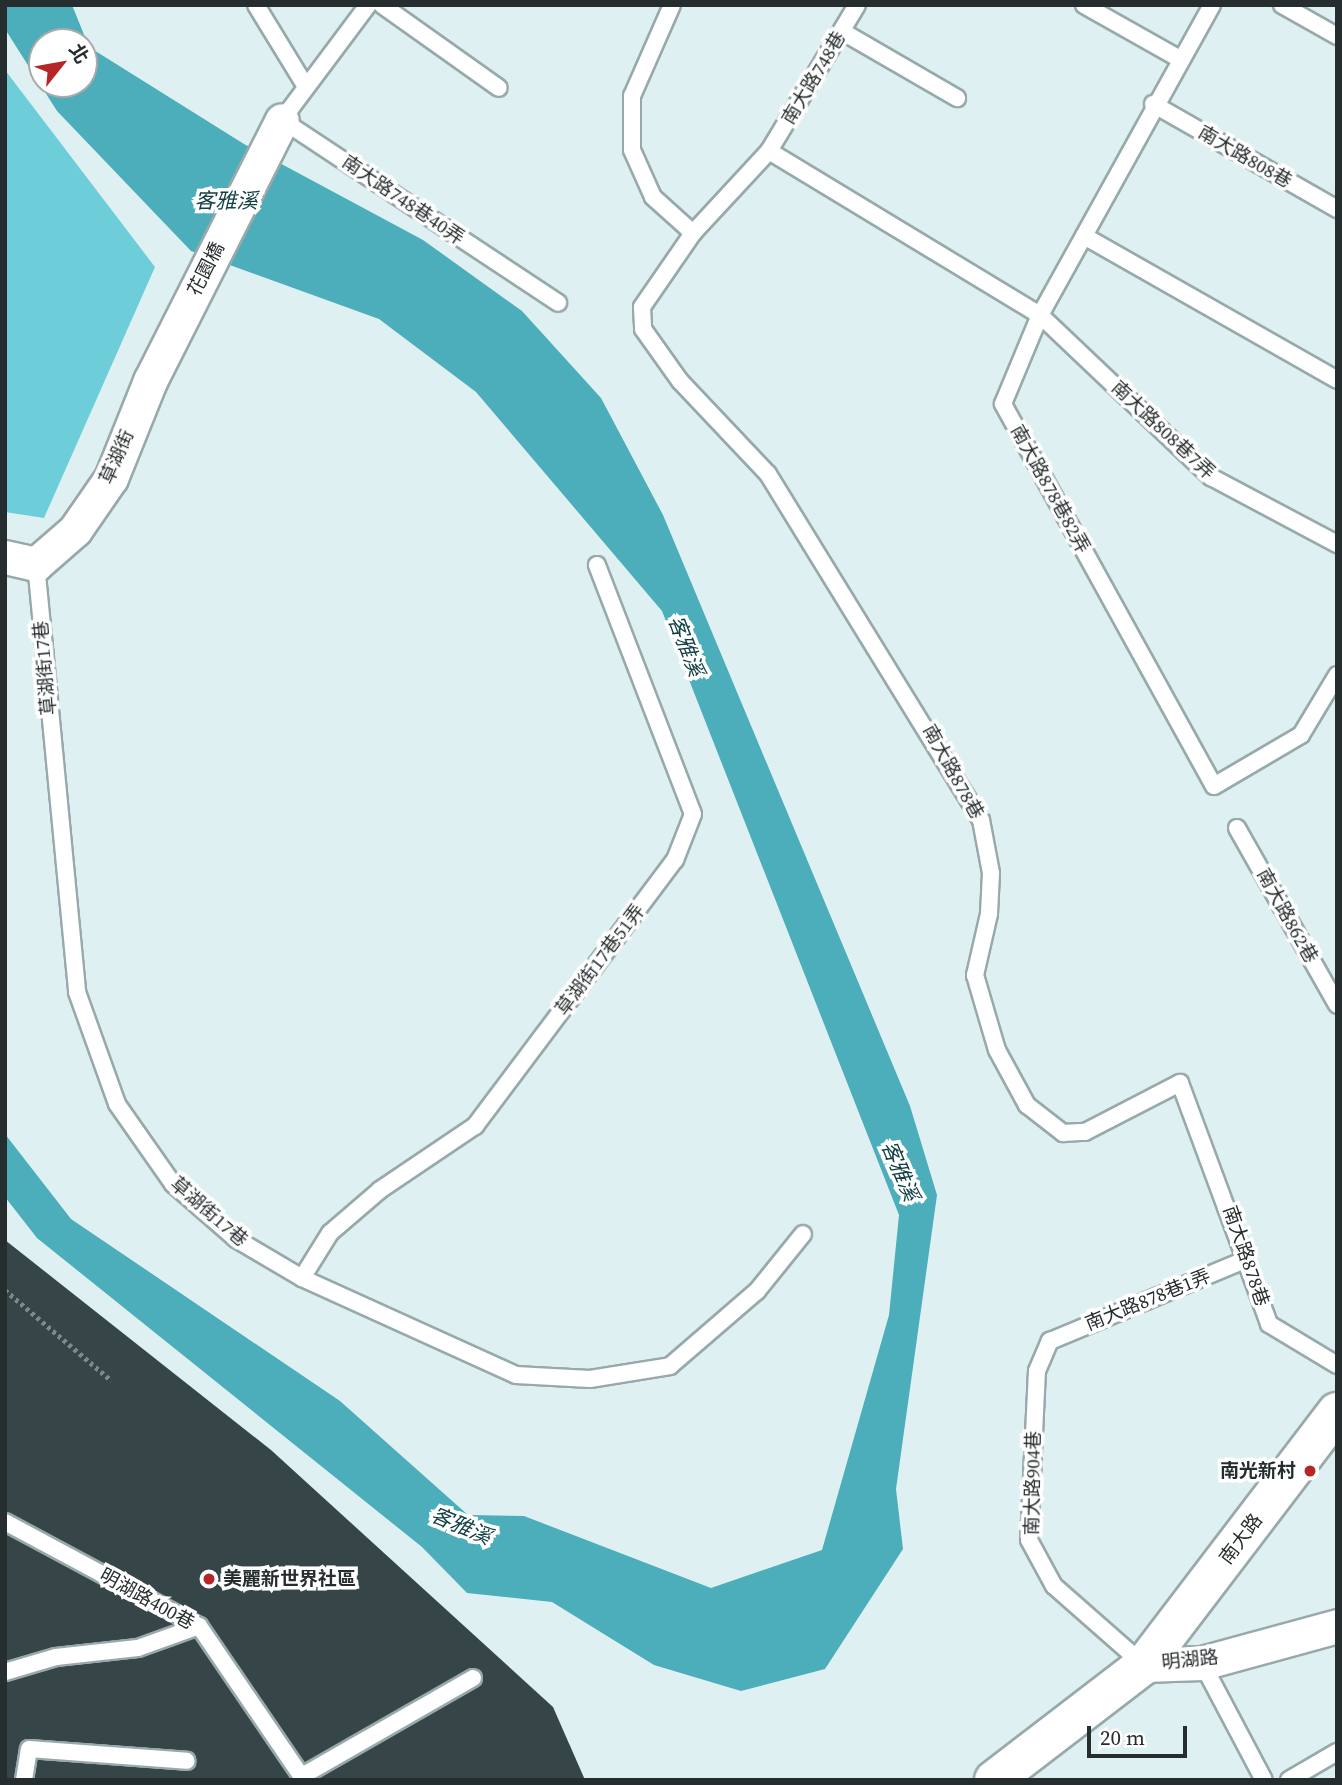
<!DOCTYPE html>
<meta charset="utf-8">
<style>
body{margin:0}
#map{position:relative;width:1342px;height:1785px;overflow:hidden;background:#dff0f3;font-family:"Source Serif 4","Noto Sans TC",serif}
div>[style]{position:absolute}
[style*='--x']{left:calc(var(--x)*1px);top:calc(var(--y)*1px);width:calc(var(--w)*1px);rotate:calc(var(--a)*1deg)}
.forest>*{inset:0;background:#6dcdd9}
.water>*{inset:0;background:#4caeba}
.building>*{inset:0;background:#364547}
.path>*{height:4.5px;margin-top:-2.25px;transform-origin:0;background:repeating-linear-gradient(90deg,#7e898b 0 3.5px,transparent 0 7px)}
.roads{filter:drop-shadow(2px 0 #98a9ab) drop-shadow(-2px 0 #98a9ab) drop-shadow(0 2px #98a9ab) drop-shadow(0 -2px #98a9ab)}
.lane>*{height:16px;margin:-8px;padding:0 8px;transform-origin:8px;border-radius:8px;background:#fff}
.street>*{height:33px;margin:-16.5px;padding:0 16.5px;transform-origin:16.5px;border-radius:16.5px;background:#fff}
.secondary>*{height:38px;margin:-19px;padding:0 19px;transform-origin:19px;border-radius:19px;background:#fff}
.dots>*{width:19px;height:19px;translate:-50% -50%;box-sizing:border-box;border:4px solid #fff;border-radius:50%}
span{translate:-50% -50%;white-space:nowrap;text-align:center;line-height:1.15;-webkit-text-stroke:7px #fff;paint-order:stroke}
.street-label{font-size:19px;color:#262d2e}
.poi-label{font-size:19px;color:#262d2e;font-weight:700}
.right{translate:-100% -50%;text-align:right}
.left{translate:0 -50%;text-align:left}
.water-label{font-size:21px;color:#134045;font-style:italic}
.frame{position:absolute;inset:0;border:7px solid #262d2e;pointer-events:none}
.north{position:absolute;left:28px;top:28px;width:70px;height:70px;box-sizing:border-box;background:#fff;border:2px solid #a8abab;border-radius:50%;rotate:59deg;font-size:19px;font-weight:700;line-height:28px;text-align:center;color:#262d2e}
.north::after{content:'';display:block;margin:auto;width:24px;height:32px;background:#b62626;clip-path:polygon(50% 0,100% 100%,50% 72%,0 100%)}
.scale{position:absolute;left:1087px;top:1726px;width:100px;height:32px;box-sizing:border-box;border:4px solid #262d2e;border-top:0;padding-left:9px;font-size:21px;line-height:24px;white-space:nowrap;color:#262d2e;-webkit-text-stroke:5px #fff;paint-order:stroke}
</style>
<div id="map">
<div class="forest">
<i style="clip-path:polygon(5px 70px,155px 267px,44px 518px,5px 512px)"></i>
</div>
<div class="water">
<i style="clip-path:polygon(evenodd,5px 5px,72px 5px,89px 47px,244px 144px,423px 240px,522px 311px,601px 398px,663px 515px,910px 1106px,937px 1195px,896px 1489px,903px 1549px,825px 1669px,741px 1691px,654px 1665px,552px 1602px,467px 1593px,422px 1547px,37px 1238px,5px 1197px,5px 1134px,71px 1219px,340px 1401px,468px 1515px,524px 1516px,711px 1588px,822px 1550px,889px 1315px,899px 1215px,662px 611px,476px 392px,379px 319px,191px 251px,57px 111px,5px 29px,5px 5px,42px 42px,84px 42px,84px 84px,42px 84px,42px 42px)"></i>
</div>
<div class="building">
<i style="clip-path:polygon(5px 1240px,271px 1450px,553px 1707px,585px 1780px,5px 1780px)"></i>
</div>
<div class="path">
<i style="--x:5;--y:1290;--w:140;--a:40.4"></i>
</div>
<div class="roads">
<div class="lane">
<i style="--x:256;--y:5;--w:96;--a:58.6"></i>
<i style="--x:368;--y:5;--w:144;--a:126.8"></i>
<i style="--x:282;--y:120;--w:331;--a:33.5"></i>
<i style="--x:382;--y:5;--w:143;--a:35.4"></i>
<i style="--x:672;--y:5;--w:99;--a:113.7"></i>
<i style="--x:632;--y:96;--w:54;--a:90"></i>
<i style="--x:632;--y:150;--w:51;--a:65.9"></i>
<i style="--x:653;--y:197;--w:54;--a:42"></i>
<i style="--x:857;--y:5;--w:170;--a:121.1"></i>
<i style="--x:769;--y:151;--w:112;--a:132.8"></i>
<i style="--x:693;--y:233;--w:90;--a:124.6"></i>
<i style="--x:642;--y:307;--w:22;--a:87"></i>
<i style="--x:643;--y:329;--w:64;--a:54.6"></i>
<i style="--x:680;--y:381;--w:128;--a:46.6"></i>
<i style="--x:768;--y:474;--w:406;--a:58.4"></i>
<i style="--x:981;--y:820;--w:54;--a:79.3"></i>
<i style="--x:991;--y:873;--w:41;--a:92.8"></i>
<i style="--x:989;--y:914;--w:63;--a:102.9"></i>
<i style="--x:975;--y:975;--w:78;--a:73.7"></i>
<i style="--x:997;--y:1050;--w:63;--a:61.4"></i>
<i style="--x:1027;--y:1105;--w:46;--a:37.9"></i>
<i style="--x:1063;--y:1133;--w:22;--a:-3"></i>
<i style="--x:1085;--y:1132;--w:107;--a:-27.3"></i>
<i style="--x:1180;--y:1083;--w:257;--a:69.7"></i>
<i style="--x:1269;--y:1324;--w:79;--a:31.1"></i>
<i style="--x:1084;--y:5;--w:110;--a:29.4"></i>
<i style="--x:1212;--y:5;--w:355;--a:119"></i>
<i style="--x:1040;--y:315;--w:96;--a:112.6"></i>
<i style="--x:1003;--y:404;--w:436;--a:61.1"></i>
<i style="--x:1214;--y:786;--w:101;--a:-30.4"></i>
<i style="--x:1301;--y:735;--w:70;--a:-59"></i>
<i style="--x:1282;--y:5;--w:63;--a:29.4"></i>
<i style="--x:843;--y:32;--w:132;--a:30.1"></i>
<i style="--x:1153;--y:104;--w:212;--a:29.7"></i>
<i style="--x:769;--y:151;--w:317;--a:31.2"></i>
<i style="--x:1040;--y:315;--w:236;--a:43.5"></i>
<i style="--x:1211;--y:477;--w:143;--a:28"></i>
<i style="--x:1084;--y:236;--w:291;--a:29.6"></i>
<i style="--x:36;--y:564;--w:430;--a:84.5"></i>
<i style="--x:77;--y:992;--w:119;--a:70.3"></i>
<i style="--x:117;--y:1104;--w:98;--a:55"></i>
<i style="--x:173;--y:1184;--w:84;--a:41.1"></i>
<i style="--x:236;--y:1239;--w:77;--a:30.6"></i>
<i style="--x:302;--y:1278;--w:235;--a:24.4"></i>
<i style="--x:516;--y:1375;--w:74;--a:3.1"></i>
<i style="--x:590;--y:1379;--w:81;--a:-9.2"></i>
<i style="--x:670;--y:1366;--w:115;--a:-40.8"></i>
<i style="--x:757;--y:1291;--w:73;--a:-51.1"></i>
<i style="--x:1237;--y:828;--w:203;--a:60.5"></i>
<i style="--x:302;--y:1278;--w:53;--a:-58.1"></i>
<i style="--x:330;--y:1233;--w:66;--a:-40.7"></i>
<i style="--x:380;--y:1190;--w:115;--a:-34"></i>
<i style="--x:475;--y:1126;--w:333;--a:-53.1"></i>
<i style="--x:675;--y:860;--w:49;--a:-68.6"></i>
<i style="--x:693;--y:814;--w:267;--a:-111.1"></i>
<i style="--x:5;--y:1522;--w:220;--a:28.2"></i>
<i style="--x:199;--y:1626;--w:186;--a:55.7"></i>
<i style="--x:1202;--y:1663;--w:132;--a:62.1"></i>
<i style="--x:1144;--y:1665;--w:120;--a:-138.7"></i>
<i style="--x:1054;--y:1586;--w:52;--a:-118.5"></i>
<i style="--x:1029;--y:1540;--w:169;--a:-87.3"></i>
<i style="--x:1037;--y:1371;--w:33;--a:-67"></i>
<i style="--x:1050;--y:1341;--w:213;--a:-22.6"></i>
<i style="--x:5;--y:1672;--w:53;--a:-16.4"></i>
<i style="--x:56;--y:1657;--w:82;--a:-6.3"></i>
<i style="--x:138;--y:1648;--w:65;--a:-19.8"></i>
<i style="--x:302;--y:1776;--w:197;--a:-29.8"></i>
<i style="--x:24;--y:1780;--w:31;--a:-81"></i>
<i style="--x:29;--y:1749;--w:158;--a:4.3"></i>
<i style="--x:1289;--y:1780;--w:56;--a:-30.3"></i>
</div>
<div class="street">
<i style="--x:5;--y:557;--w:32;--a:13"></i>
<i style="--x:36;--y:564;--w:52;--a:-41.1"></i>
<i style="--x:75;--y:530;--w:63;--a:-55.3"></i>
<i style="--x:111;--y:478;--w:105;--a:-68.1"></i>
<i style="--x:150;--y:381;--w:292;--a:-63.2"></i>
<i style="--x:1144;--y:1665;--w:58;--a:-2"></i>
<i style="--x:1202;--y:1663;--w:140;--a:-15.3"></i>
</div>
<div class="secondary">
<i style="--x:994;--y:1780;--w:189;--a:-37.5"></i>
<i style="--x:1144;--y:1665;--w:318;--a:-52.7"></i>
</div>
</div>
<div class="dots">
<i style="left:1310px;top:1471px;background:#b62626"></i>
<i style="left:209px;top:1579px;background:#b62626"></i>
</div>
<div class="street-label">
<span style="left:814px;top:78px;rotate:-59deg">南大路748巷</span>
<span style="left:1245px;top:157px;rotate:30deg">南大路808巷</span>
<span style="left:403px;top:200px;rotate:34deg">南大路748巷40弄</span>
<span style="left:206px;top:269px;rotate:-63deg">花園橋</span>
<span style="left:1163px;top:430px;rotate:43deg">南大路808巷7弄</span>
<span style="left:117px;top:457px;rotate:-66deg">草湖街</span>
<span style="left:1050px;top:489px;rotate:61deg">南大路878巷82弄</span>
<span style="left:45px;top:668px;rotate:-95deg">草湖街17巷</span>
<span style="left:953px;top:772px;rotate:61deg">南大路878巷</span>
<span style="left:1287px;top:916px;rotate:61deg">南大路862巷</span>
<span style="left:600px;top:960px;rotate:-53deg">草湖街17巷51弄</span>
<span style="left:209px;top:1212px;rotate:41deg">草湖街17巷</span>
<span style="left:1246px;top:1256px;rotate:71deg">南大路878巷</span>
<span style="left:1148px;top:1300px;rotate:-22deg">南大路878巷1弄</span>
<span style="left:1033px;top:1483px;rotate:-89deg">南大路904巷</span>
<span style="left:1241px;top:1539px;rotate:-53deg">南大路</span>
<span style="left:147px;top:1599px;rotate:29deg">明湖路400巷</span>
<span style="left:1190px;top:1660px;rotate:-6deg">明湖路</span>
</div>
<div class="poi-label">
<span class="right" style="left:1296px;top:1471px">南光新村</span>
<span class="left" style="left:223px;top:1579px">美麗新世界社區</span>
</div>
<div class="water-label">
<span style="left:226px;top:201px">客雅溪</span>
<span style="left:686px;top:646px;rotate:69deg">客雅溪</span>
<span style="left:900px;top:1171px;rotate:67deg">客雅溪</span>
<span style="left:461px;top:1526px;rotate:23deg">客雅溪</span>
</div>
<div class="frame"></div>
<div class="north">北</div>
<div class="scale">20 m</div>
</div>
